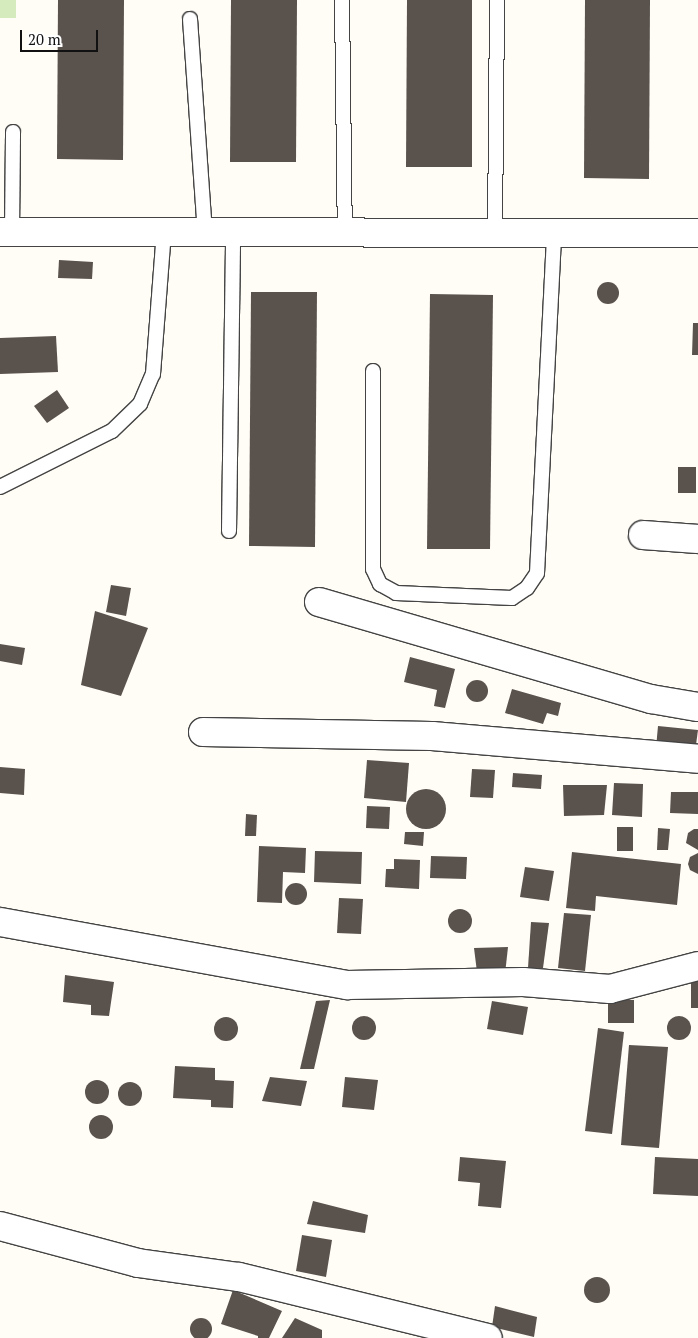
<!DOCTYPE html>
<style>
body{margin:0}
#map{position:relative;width:698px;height:1338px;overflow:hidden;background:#fffdf5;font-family:"PT Serif",serif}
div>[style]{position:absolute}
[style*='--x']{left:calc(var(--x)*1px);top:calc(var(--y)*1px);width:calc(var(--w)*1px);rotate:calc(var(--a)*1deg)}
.green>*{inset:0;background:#d5ebbd}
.building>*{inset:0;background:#5a524d}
.round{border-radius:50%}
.roads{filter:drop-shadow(1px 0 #444) drop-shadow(-1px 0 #444) drop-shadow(0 1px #444) drop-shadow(0 -1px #444)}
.service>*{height:14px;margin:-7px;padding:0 7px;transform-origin:7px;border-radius:7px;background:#fff}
.minor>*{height:28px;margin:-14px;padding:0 14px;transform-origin:14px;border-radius:14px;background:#fff}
span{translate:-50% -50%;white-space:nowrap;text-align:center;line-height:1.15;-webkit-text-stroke:5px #fff;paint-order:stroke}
.scale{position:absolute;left:20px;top:30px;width:78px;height:22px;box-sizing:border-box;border:2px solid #111;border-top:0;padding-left:6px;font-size:15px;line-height:18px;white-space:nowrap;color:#111;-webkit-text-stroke:4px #fff;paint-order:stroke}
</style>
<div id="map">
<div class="green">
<i style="clip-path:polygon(0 0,16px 0,16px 18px,0 18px)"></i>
</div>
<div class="building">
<i style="clip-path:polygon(58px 0,124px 0,123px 160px,57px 159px)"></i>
<i style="clip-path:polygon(231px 0,297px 0,296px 162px,230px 162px)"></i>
<i style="clip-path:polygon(407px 0,472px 0,472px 167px,406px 167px)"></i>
<i style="clip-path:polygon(585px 0,650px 0,649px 179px,584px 178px)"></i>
<i style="clip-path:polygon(59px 260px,93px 262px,92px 279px,58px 278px)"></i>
<i class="round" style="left:597px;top:282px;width:22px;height:22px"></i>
<i style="clip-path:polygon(251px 292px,317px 292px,315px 547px,249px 546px)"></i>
<i style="clip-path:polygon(430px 294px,493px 295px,490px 549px,427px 549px)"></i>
<i style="clip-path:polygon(693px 323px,698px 323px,698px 355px,692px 355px)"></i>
<i style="clip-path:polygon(56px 336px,58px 372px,0 374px,0 338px)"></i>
<i style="clip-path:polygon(57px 390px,69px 408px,47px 423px,34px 406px)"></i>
<i style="clip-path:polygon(678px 467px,696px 467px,696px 493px,678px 493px)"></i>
<i style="clip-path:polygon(111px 585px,131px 588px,126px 616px,106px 612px)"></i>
<i style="clip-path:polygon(95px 611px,148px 628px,121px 696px,81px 685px)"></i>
<i style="clip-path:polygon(0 644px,25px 648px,22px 665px,0 661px)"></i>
<i style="clip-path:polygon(410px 657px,455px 669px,445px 708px,434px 706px,437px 690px,404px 682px)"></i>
<i class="round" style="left:466px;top:680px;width:22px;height:22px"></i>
<i style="clip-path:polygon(512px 689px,561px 703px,558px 716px,547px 713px,543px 724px,505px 713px)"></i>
<i style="clip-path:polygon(658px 726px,698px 730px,695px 752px,656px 748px)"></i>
<i style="clip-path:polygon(367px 760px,409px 763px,406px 802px,364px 798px)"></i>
<i style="clip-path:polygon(0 767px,25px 769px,24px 795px,0 793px)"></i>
<i style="clip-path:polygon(472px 769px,495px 770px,493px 798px,470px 797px)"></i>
<i style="clip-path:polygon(513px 773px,542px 775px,541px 789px,512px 787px)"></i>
<i style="clip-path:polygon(614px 783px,643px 784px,642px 817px,612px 815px)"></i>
<i style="clip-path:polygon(563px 785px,607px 785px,604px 815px,564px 816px)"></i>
<i class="round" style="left:406px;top:789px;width:40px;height:40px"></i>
<i style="clip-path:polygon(671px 792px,698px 792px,698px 814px,670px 813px)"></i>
<i style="clip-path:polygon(367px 806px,390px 807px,389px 829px,366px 828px)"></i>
<i style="clip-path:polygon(246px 814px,257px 815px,256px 836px,245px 836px)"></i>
<i style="clip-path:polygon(617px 827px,633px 827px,633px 851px,617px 851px)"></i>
<i style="clip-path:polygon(658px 828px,670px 829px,668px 850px,657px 850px)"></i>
<i style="clip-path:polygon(694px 829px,698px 829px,698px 850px,686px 843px,688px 833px)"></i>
<i style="clip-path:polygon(405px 832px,424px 832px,423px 846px,404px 844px)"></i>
<i style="clip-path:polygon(259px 846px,306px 848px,305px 873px,283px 872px,282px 903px,257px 902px)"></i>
<i style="clip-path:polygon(315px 851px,362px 852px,361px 884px,314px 882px)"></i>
<i style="clip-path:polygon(572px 852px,681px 864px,677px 905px,596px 896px,595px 911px,566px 908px)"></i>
<i style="clip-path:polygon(698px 853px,698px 874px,690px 870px,688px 864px,690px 857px)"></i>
<i style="clip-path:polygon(431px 856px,467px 857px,466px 879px,430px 878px)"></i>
<i style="clip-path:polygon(394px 859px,420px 860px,419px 889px,385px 887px,386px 869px,394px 869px)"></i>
<i style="clip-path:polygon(525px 867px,554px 871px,549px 901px,520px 897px)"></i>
<i class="round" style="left:285px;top:883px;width:22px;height:22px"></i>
<i style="clip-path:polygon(339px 898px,363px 899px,361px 934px,337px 933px)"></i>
<i class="round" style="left:448px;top:909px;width:24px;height:24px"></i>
<i style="clip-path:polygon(564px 913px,591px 915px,585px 971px,558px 968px)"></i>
<i style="clip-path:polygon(531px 922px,549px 923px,543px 968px,528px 968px)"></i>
<i style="clip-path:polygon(508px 947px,505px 974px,477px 972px,474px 948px)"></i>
<i style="clip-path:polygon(65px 975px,114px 982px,109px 1016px,91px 1015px,91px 1005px,63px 1002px)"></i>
<i style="clip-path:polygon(691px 976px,698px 976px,698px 1008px,691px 1008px)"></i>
<i style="clip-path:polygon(608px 999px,634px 1000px,634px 1023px,608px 1023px)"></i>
<i style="clip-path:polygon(330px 1000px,314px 1069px,300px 1069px,316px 1001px)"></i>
<i style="clip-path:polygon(492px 1001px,528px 1007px,523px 1035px,487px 1029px)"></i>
<i class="round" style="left:667px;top:1016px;width:24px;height:24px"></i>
<i class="round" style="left:352px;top:1016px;width:24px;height:24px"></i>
<i class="round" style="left:214px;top:1017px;width:24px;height:24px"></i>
<i style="clip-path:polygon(598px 1028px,624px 1032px,612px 1134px,585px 1131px)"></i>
<i style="clip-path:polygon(629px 1045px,668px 1047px,659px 1148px,621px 1145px)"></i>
<i style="clip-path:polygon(175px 1066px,215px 1068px,215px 1080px,234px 1081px,233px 1108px,211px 1107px,211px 1100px,173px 1098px)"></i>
<i style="clip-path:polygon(270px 1077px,307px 1081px,301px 1106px,262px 1101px)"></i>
<i style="clip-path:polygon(345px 1077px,378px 1080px,374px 1110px,342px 1107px)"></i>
<i class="round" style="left:85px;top:1080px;width:24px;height:24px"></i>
<i class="round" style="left:118px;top:1082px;width:24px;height:24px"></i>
<i class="round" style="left:89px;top:1115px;width:24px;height:24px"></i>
<i style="clip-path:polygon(460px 1157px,506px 1161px,501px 1208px,478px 1206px,480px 1183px,458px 1181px)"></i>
<i style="clip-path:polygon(655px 1157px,698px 1159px,698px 1196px,653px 1194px)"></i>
<i style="clip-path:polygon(313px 1201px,368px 1215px,365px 1233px,307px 1224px)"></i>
<i style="clip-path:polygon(302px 1235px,332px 1240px,326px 1277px,296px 1271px)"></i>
<i class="round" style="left:584px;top:1277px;width:26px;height:26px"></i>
<i style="clip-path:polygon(233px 1290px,282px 1311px,269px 1338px,258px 1338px,258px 1336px,221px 1324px)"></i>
<i style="clip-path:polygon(495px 1306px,537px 1317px,534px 1337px,492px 1327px)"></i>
<i class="round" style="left:190px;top:1318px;width:22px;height:22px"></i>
<i style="clip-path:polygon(295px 1318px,322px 1330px,322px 1338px,282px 1338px)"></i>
</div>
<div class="roads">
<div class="service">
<i style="--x:342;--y:0;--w:233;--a:89.3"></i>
<i style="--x:190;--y:19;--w:214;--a:86"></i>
<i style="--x:12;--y:231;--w:99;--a:-89.4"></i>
<i style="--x:495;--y:233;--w:233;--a:-89.5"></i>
<i style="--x:373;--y:371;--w:198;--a:90"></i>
<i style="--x:373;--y:569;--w:17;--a:65"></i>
<i style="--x:380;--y:584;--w:18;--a:29"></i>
<i style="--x:396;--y:593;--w:116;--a:2.5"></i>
<i style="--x:512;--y:598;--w:18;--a:-34"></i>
<i style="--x:527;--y:588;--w:18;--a:-56"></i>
<i style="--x:537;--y:573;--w:339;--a:-87.1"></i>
<i style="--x:0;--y:487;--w:125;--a:-26.6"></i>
<i style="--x:112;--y:431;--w:39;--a:-44"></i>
<i style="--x:140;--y:404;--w:33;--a:-67"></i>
<i style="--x:153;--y:374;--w:143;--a:-85.6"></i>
<i style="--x:229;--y:531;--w:299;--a:-89.2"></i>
</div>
<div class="minor">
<i style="--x:0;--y:232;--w:698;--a:0.08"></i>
<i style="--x:643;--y:535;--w:55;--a:4.2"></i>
<i style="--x:319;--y:602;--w:346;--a:16.3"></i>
<i style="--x:651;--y:699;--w:48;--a:9.7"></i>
<i style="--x:203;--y:732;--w:229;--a:1"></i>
<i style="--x:432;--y:736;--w:267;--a:4.9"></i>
<i style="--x:0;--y:922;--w:353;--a:10.3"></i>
<i style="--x:347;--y:985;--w:176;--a:-1"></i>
<i style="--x:523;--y:982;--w:87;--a:4.6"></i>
<i style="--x:610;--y:989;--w:91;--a:-14.6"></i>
<i style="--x:0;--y:1226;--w:143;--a:15"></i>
<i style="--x:138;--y:1263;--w:102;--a:7.9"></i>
<i style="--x:239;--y:1277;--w:256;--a:13.8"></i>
</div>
</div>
<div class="scale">20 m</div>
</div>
